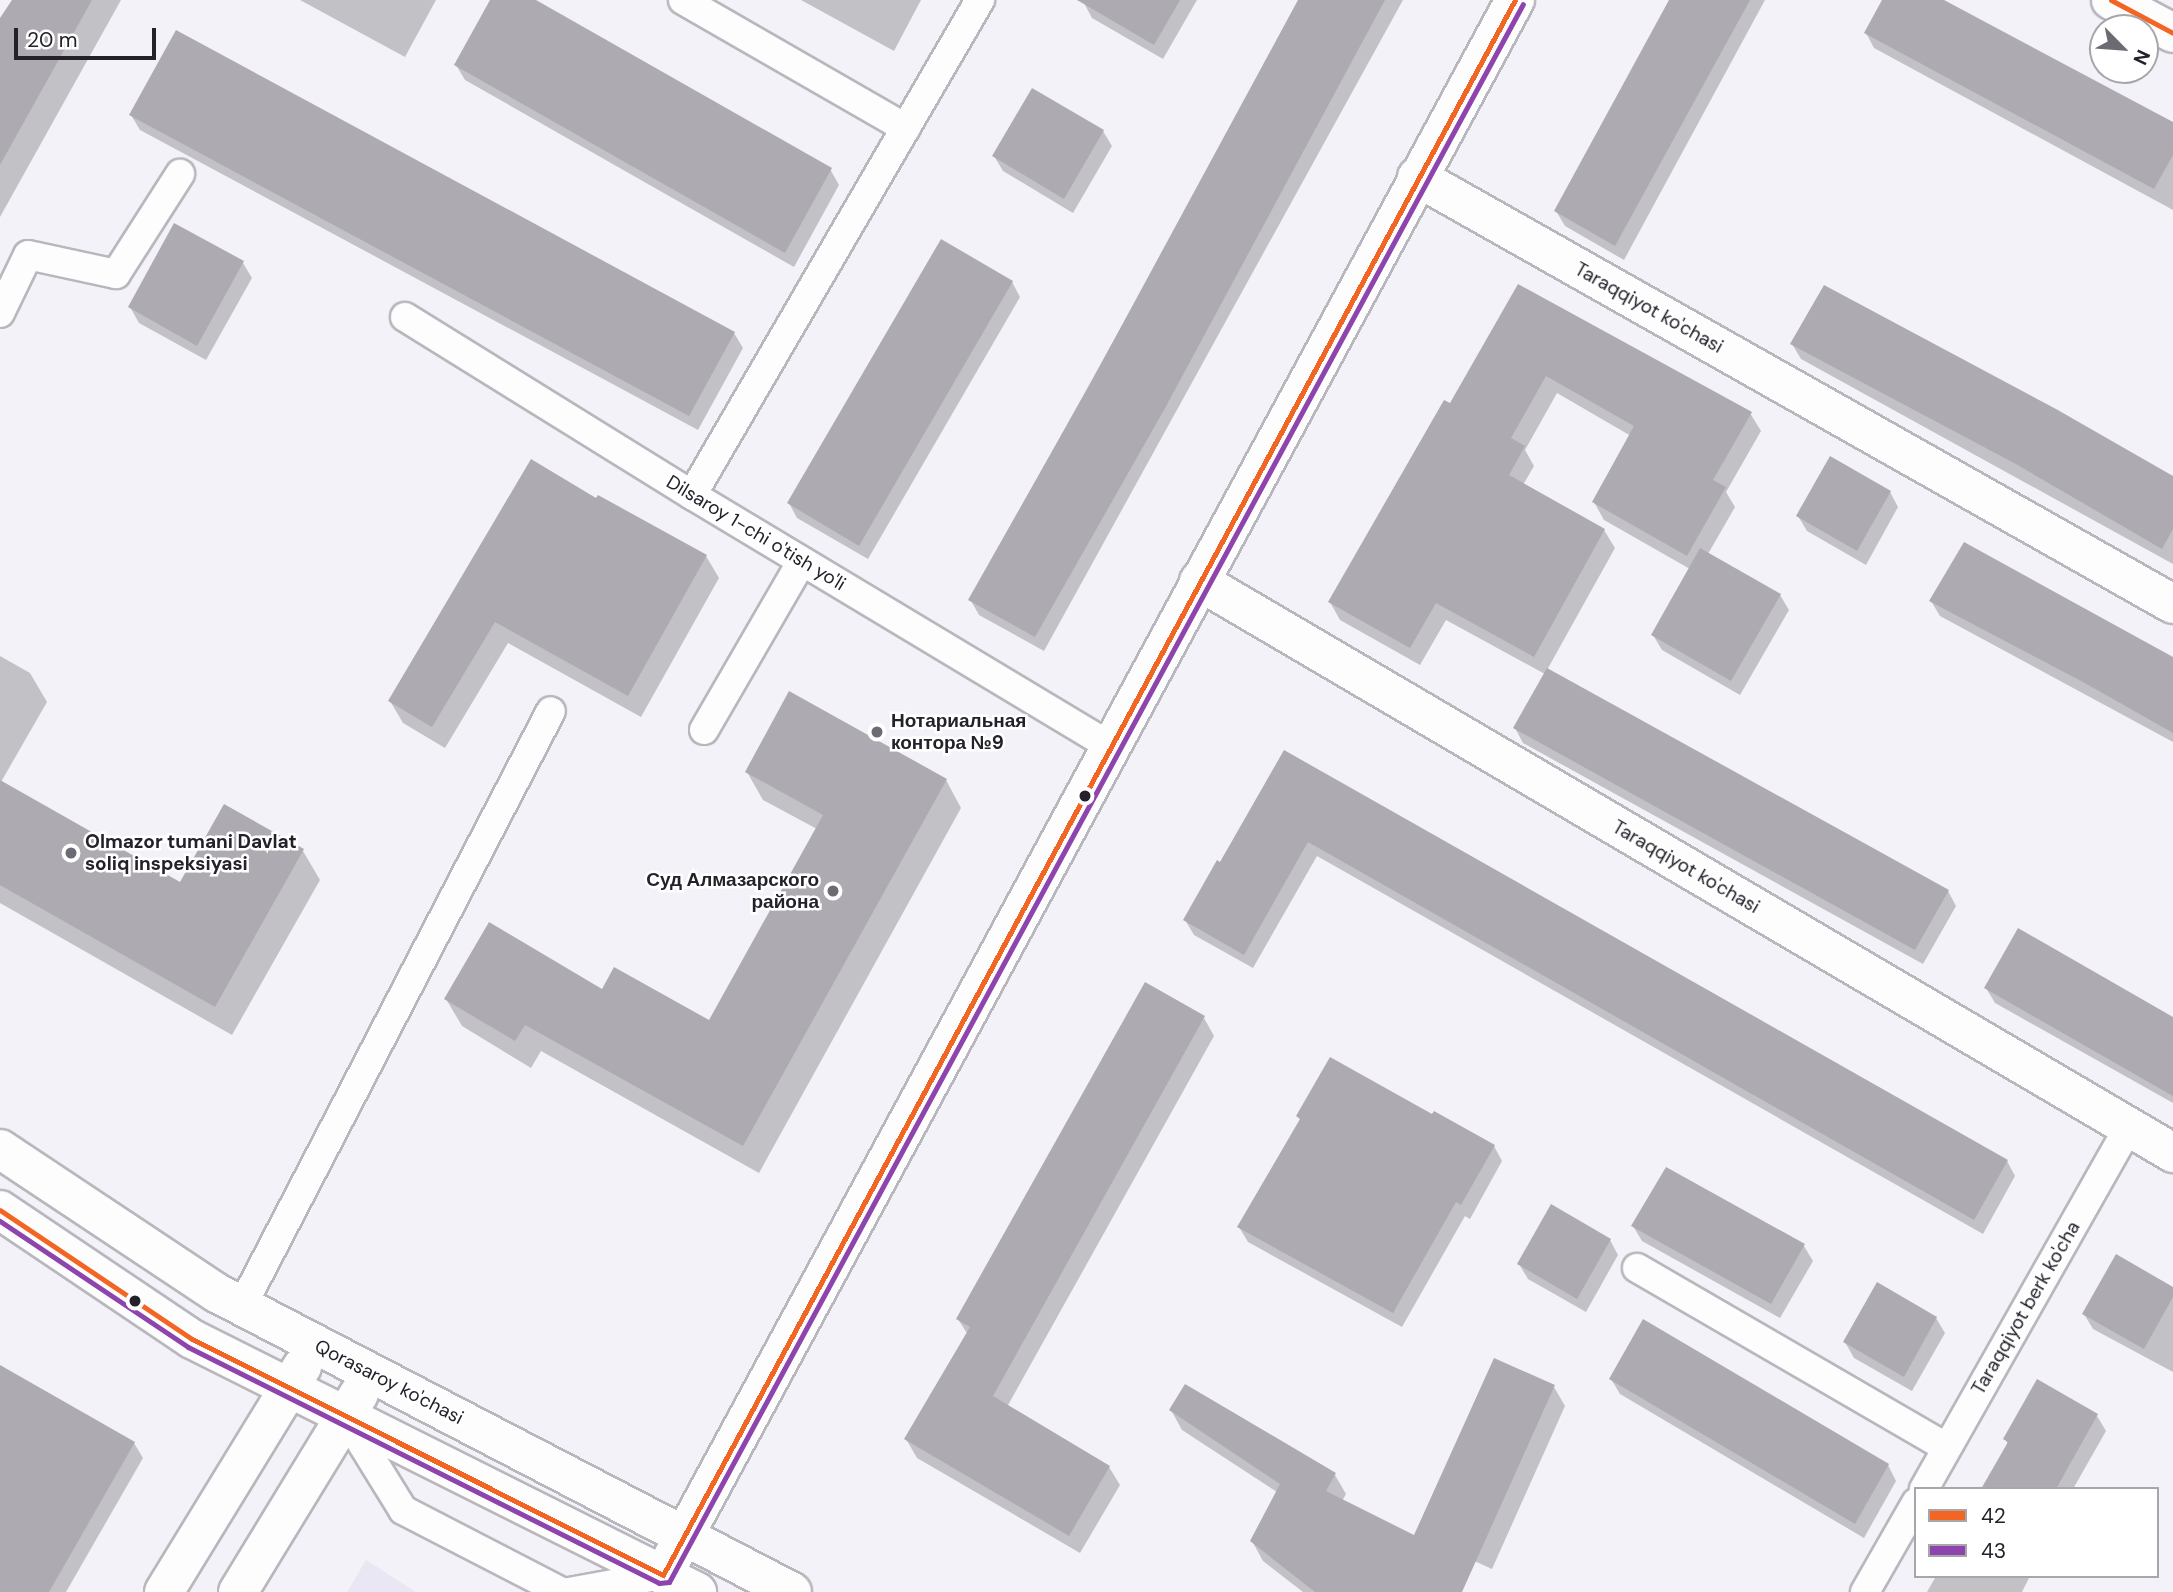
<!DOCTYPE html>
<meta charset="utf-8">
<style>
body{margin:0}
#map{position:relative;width:2173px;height:1592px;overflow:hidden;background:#f3f2f8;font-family:"DM Sans",sans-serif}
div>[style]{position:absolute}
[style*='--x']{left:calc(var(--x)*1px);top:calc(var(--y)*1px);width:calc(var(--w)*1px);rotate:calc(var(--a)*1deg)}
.built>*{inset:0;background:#eae7f5}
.shadow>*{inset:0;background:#0003}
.building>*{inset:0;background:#aeaab2}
.roads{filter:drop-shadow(2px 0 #b8b7be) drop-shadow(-2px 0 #b8b7be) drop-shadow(0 2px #b8b7be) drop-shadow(0 -2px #b8b7be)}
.service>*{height:28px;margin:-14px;padding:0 14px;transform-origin:14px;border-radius:14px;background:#fdfdfe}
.minor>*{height:38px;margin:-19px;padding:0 19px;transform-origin:19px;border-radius:19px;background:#fdfdfe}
.tertiary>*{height:38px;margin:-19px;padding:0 19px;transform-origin:19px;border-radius:19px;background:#fdfdfe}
.secondary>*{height:38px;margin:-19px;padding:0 19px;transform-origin:19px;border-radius:19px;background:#fdfdfe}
.bus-1>*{height:5px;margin:-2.5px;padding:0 2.5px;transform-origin:2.5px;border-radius:2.5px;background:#f26522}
.bus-2>*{height:5px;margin:-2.5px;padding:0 2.5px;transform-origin:2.5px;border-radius:2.5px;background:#8e44ad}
.dots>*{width:19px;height:19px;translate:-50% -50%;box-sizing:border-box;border:4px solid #fff;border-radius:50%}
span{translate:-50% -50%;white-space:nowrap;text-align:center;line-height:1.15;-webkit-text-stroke:5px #fff;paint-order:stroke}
.street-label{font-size:19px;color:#24212b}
.poi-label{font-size:19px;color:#24212b;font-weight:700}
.left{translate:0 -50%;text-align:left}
.right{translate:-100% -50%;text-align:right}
.legend{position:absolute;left:1914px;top:1487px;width:245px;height:91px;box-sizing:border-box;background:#fff;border:2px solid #a7a6aa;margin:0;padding:9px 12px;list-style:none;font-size:21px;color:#24212b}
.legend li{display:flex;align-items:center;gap:14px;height:35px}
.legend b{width:35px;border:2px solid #a7a6aa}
.north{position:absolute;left:2089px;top:14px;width:70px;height:70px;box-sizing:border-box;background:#fff;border:2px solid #a7a6aa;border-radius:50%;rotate:115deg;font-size:19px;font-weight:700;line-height:28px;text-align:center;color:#24212b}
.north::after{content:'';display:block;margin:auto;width:24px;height:32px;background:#6c6a73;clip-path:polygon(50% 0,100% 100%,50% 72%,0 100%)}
.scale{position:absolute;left:14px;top:28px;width:142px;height:32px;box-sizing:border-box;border:4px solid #24212b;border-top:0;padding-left:9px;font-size:21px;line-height:24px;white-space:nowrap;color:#24212b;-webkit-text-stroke:5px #fff;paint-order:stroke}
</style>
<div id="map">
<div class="built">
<i style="clip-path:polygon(366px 1560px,416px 1592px,347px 1592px)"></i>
</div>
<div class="shadow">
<i style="clip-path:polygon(14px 0,121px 0,0 217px,0 21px)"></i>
<i style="clip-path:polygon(300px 0,436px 0,405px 57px)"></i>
<i style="clip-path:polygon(492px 0,532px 0,830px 169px,839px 185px,794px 267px,465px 80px,456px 65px)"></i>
<i style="clip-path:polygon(801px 0,921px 0,894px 51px)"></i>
<i style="clip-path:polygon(1085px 0,1197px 0,1163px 59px,1092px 18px,1084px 3px)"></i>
<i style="clip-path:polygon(1303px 0,1403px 0,1044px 651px,979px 615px,970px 599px)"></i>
<i style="clip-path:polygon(1670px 0,1765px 0,1624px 260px,1565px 226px,1556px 211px)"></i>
<i style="clip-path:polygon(1885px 0,1943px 0,2173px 125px,2173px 210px,1874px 48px,1866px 33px)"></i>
<i style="clip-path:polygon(131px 115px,734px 333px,743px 348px,698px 430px,140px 130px)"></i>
<i style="clip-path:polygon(1103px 131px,1112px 146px,1073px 213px,1003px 171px,994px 156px)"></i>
<i style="clip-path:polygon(175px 225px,243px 263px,252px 278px,206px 360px,139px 323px,130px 307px)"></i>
<i style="clip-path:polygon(1012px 282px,1020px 297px,868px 559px,797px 518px,789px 503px)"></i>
<i style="clip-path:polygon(1519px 286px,1750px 413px,1761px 431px,1726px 492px,1735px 507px,1708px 554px,1780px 595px,1789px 610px,1740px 695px,1662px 650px,1653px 635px,1690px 569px,1604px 520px,1594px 502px,1631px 436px,1557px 393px,1525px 450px,1534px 466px,1523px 485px,1604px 530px,1615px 548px,1547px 670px,1948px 891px,1956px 906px,1923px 964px,1523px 743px,1515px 728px,1545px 674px,1446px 620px,1420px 665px,1340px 620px,1330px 602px,1451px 406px)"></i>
<i style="clip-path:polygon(1792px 344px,2173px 476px,2173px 564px,1801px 359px)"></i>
<i style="clip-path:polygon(1890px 492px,1898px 507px,1866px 565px,1807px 531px,1798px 516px)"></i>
<i style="clip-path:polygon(597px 501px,706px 556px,719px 578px,641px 717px,508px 643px,445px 748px,403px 723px,390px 701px)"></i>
<i style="clip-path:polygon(1931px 601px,2173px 659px,2173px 742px,1940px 616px)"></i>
<i style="clip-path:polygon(0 656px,30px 673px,47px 702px,1px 782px,181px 884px,303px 851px,320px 880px,232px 1035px,0 903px)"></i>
<i style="clip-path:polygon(1285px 752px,2007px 1161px,2015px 1176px,1983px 1234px,1317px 856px,1253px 968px,1194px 935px,1185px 920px,1221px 864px)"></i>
<i style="clip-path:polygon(747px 772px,946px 780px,961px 808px,759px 1173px,541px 1051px,531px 1068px,462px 1026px,446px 999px,602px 992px,710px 1023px,817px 829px,763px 800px)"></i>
<i style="clip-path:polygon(1986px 988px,2173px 1019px,2173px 1103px,1995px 1003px)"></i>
<i style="clip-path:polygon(1204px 1018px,1214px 1036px,1007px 1407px,1109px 1467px,1120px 1485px,1080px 1553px,917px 1458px,906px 1439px,968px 1335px,958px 1319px)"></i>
<i style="clip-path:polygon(1298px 1116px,1433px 1117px,1494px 1146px,1502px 1161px,1470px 1219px,1465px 1216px,1402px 1327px,1248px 1242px,1239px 1227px,1301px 1121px)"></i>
<i style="clip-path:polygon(1633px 1226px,1804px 1246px,1813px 1261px,1780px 1318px,1642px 1241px)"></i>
<i style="clip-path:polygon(1610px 1240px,1618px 1255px,1586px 1312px,1528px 1279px,1519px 1264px)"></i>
<i style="clip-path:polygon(2173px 1289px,2173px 1372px,2093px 1329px,2084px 1314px)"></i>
<i style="clip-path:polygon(1936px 1318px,1945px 1333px,1912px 1391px,1854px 1358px,1845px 1342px)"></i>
<i style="clip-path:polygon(0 1367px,134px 1443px,143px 1458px,66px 1592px,0 1592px)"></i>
<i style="clip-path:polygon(1611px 1379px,1888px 1465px,1896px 1481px,1864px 1538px,1620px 1394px)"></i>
<i style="clip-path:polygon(1186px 1386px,1335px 1475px,1346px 1494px,1342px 1501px,1415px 1538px,1554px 1387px,1565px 1406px,1492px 1569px,1470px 1559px,1452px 1592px,1303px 1592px,1263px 1561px,1252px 1541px,1277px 1492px,1182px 1430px,1171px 1410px)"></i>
<i style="clip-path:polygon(2097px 1416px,2106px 1431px,2073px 1489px,1984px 1489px,2008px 1444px,2005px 1439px)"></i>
<i style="clip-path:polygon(1936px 1576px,2030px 1576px,2022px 1592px,1927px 1592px)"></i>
</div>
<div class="building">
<i style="clip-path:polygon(12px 0,92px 0,0 165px,0 18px)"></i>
<i style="clip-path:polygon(490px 0,536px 0,832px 168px,785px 253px,454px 65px)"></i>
<i style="clip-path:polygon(1077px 0,1180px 0,1154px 45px)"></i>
<i style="clip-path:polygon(1298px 0,1385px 0,1164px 410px,1035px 637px,968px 600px,1089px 386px)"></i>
<i style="clip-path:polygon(1669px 0,1750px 0,1615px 246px,1554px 211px)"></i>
<i style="clip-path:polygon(1882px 0,1944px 0,2173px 122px,2173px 155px,2154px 189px,1864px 33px)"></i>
<i style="clip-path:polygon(176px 30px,735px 332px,689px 416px,129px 115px)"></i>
<i style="clip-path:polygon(1032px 88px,1104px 130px,1064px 199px,992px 156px)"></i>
<i style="clip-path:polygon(174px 223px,244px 261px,197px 346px,128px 307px)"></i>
<i style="clip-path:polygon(941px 239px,1013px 281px,859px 546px,787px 503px)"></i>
<i style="clip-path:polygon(1518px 284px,1752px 412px,1713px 480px,1726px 487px,1687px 556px,1592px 502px,1634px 426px,1546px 376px,1511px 438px,1525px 446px,1509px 475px,1605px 529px,1534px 657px,1436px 603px,1410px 648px,1328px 602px,1444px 400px,1450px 403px)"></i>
<i style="clip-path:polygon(1824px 285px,2056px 409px,2173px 476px,2173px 529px,2162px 549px,2014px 463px,1790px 344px)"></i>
<i style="clip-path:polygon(1830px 456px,1891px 491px,1857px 551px,1796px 516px)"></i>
<i style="clip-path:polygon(531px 459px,596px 498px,598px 495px,707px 555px,628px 696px,495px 622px,432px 727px,388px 701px)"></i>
<i style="clip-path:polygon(1964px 542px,2173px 657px,2173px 733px,2083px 682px,1929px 601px)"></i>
<i style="clip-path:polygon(1700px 548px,1781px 594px,1731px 681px,1651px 635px)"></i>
<i style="clip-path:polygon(1547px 668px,1949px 890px,1915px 950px,1513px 728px)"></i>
<i style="clip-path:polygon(789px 691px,947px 779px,743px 1146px,525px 1025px,515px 1041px,444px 999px,489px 922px,602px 989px,614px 967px,709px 1020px,823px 815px,745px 772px)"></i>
<i style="clip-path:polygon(1284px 750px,2008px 1160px,1974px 1220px,1308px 842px,1244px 955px,1183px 920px,1217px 860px,1220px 862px)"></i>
<i style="clip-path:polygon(0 780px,180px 882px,224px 804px,304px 849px,215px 1007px,0 885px)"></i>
<i style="clip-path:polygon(2018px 928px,2173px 1017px,2173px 1096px,1984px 988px)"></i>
<i style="clip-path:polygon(1145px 982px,1205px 1016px,993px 1396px,1110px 1466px,1069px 1536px,904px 1439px,970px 1327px,956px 1319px)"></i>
<i style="clip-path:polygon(1330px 1057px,1432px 1114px,1434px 1111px,1495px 1145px,1461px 1205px,1456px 1202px,1393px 1313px,1237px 1227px,1300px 1119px,1296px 1116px)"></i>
<i style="clip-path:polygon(1666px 1167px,1805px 1244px,1771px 1304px,1631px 1226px)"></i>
<i style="clip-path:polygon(1551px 1204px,1611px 1239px,1577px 1299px,1517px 1264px)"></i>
<i style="clip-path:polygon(2116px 1254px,2173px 1287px,2173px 1297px,2144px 1349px,2082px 1314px)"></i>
<i style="clip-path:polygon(1877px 1282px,1937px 1317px,1904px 1377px,1843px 1342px)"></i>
<i style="clip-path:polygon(1643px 1319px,1889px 1464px,1855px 1524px,1609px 1379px)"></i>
<i style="clip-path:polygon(1494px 1358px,1555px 1385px,1462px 1592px,1315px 1592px,1250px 1541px,1280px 1484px,1169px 1410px,1185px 1384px,1336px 1473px,1326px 1491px,1414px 1535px)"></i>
<i style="clip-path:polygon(0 1365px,135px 1442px,49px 1592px,0 1592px)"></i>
<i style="clip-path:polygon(2037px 1379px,2098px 1414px,2056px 1489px,1981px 1489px,2008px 1442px,2003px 1439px)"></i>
</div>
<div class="roads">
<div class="service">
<i style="--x:683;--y:0;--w:257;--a:29.9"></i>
<i style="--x:0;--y:313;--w:64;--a:-64.2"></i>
<i style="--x:28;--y:255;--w:90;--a:12.2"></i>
<i style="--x:116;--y:274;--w:119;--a:-57.4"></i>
<i style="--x:405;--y:317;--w:338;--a:31.8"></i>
<i style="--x:692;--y:495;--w:488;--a:31"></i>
<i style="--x:692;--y:495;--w:573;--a:-59.81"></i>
<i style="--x:704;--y:730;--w:195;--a:-59.9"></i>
<i style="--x:1637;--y:1268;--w:358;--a:30.1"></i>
<i style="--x:242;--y:1306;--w:670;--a:-62.56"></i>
<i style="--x:345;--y:1416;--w:110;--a:58.3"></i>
<i style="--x:403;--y:1510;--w:179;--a:27.3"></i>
<i style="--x:1924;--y:1489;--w:415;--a:-60.5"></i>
<i style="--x:569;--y:1592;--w:96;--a:-10.3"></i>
<i style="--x:1865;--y:1592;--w:103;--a:-60.2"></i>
</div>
<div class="minor">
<i style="--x:1417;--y:177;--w:868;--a:29.46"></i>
<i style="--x:1199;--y:581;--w:1130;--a:30.42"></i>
<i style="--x:663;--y:1575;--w:1791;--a:-61.59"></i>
</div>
<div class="tertiary">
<i style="--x:2111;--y:0;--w:70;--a:28"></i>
</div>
<div class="secondary">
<i style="--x:0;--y:1149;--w:260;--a:33.6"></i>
<i style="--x:217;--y:1293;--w:648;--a:27.47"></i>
<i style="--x:0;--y:1210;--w:231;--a:33.9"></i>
<i style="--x:192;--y:1339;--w:565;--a:26.61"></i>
<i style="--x:164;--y:1592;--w:264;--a:-58.5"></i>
<i style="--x:238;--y:1592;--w:232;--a:-58.6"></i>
</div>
</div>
<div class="bus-1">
<i style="--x:2111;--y:0;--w:70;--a:28"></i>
<i style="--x:0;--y:1210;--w:231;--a:33.9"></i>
<i style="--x:192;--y:1339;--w:527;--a:26.61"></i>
<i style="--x:663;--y:1575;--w:1791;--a:-61.59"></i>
</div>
<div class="bus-2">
<i style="--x:0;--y:1221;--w:226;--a:33.8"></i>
<i style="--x:188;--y:1347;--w:527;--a:26.61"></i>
<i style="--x:659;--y:1583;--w:10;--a:-6"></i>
<i style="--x:669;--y:1582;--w:1794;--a:-61.58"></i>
</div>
<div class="dots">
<i style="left:877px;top:732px;background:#6c6a73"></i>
<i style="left:1085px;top:796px;background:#24212b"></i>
<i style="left:71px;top:853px;background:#6c6a73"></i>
<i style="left:833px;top:891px;background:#6c6a73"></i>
<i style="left:135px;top:1301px;background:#24212b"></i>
</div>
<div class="street-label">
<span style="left:1649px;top:308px;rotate:29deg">Taraqqiyot ko'chasi</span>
<span style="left:756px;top:533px;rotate:31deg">Dilsaroy 1-chi o'tish yo'li</span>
<span style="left:1686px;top:867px;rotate:30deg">Taraqqiyot ko'chasi</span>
<span style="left:2026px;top:1308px;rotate:-60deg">Taraqqiyot berk ko'cha</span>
<span style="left:389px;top:1382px;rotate:27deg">Qorasaroy ko'chasi</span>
</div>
<div class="poi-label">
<span class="left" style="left:891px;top:732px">Нотариальная<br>контора №9</span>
<span class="left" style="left:85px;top:853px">Olmazor tumani Davlat<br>soliq inspeksiyasi</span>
<span class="right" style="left:819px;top:891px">Суд Алмазарского<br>района</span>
</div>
<ul class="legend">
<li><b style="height:9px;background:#f26522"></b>42</li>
<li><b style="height:9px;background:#8e44ad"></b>43</li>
</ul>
<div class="north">N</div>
<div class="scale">20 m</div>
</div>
